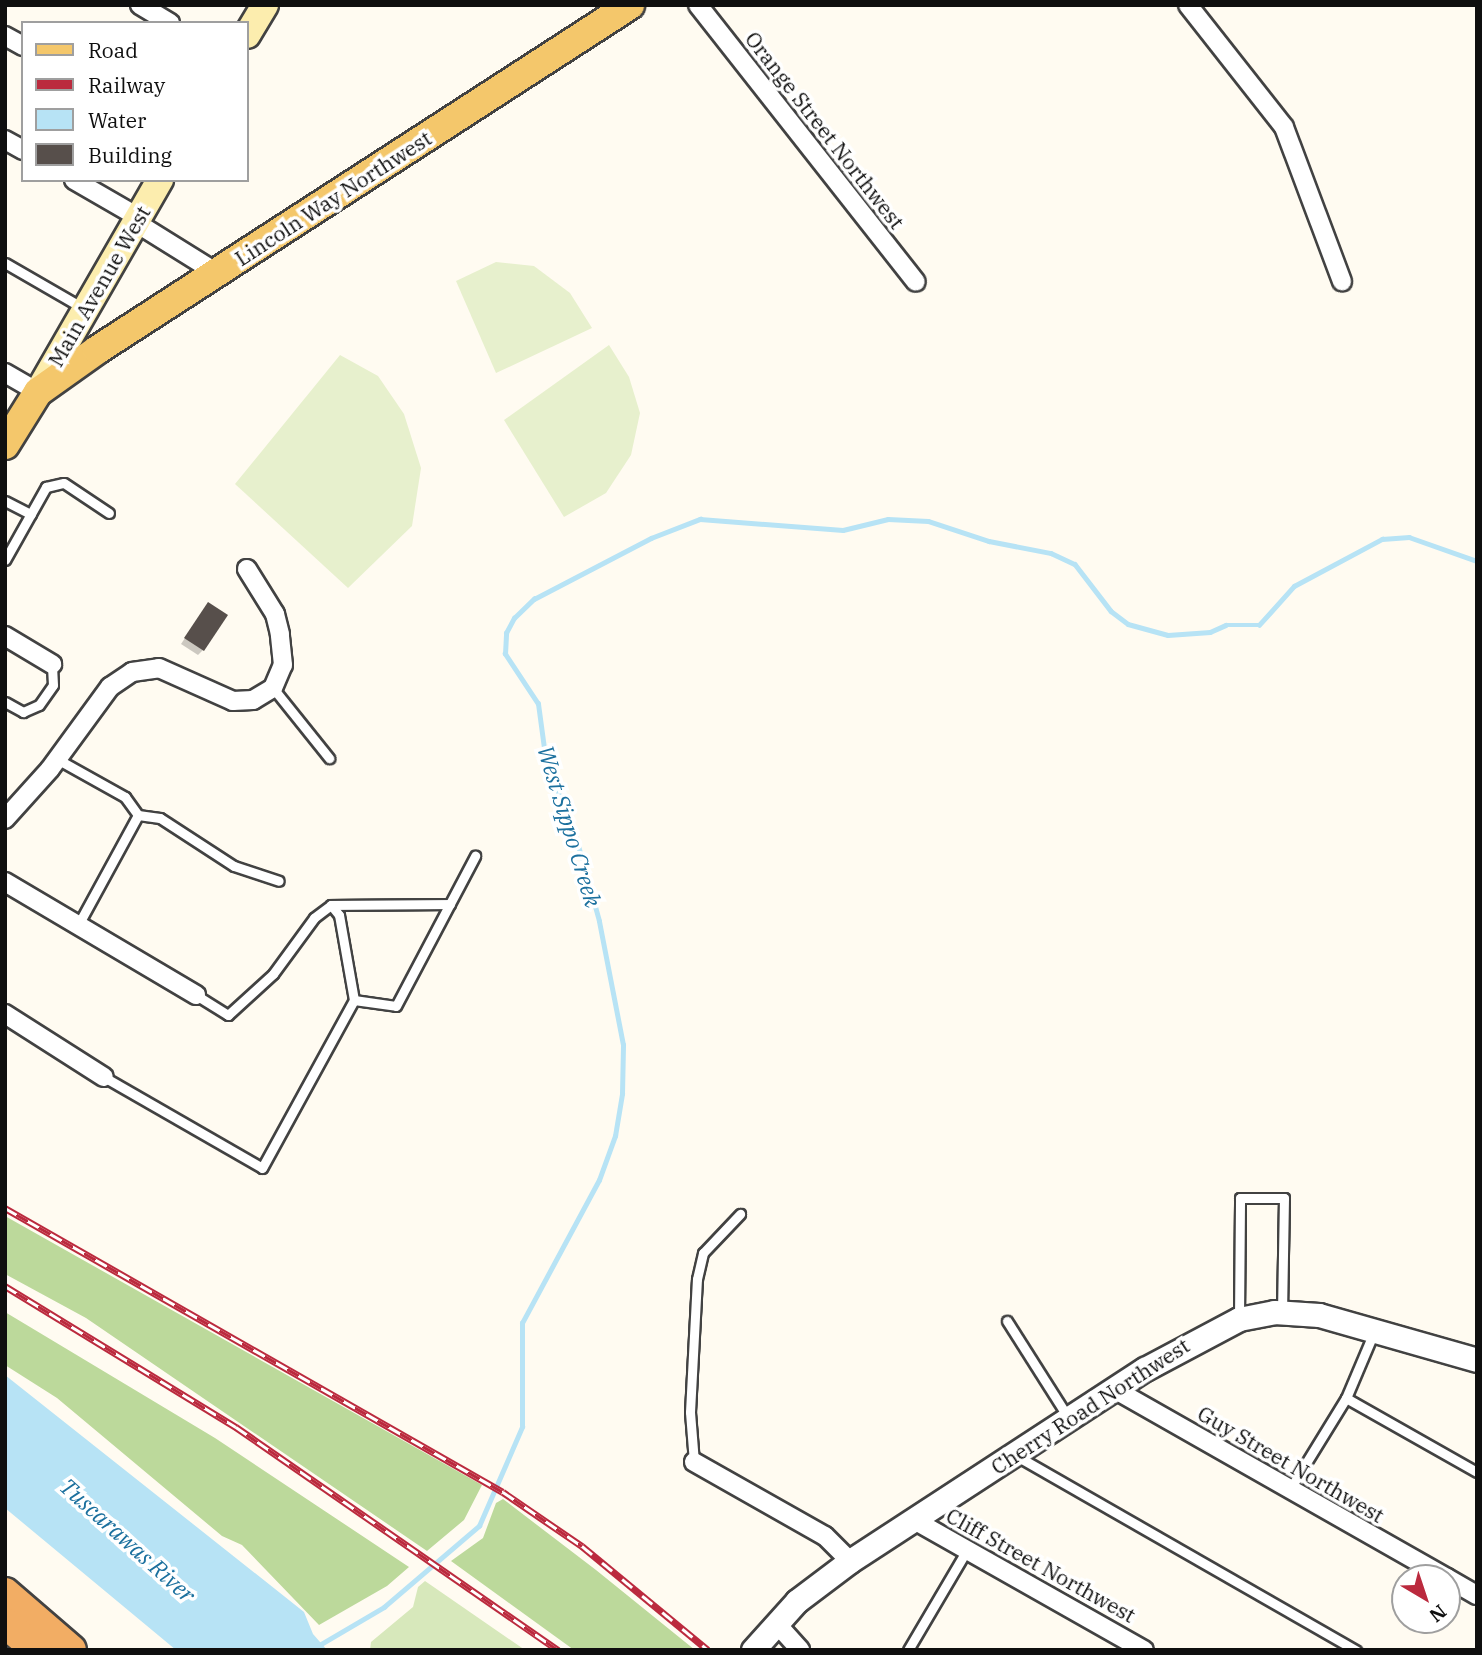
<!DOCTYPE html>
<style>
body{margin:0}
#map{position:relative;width:1482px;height:1655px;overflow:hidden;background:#fffbf1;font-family:"IBM Plex Serif",serif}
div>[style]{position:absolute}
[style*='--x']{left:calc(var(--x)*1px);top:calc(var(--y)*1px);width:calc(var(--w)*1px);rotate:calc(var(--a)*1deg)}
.green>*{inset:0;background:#d7e8bb}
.forest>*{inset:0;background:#bcd99b}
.pitch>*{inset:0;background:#e7f0cd}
.water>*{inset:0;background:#b7e3f5}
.shadow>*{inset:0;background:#0003}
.stream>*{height:4.5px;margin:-2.25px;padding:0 2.25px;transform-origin:2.25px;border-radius:2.25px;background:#b7e3f5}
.building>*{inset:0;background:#574f4b}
.roads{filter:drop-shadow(2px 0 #424242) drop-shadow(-2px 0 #424242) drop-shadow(0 2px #424242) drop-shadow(0 -2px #424242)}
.service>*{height:9px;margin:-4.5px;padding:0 4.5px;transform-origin:4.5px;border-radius:4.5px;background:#fff}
.minor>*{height:18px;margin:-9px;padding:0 9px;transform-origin:9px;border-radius:9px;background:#fff}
.tertiary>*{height:23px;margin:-11.5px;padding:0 11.5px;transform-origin:11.5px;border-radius:11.5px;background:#fff}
.secondary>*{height:26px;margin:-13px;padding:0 13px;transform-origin:13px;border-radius:13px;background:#fcedae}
.primary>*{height:28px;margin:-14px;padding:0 14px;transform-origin:14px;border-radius:14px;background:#f4c76b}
.trunk>*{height:30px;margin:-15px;padding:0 15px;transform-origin:15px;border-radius:15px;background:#f2ad64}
.rail>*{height:7px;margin-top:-3.5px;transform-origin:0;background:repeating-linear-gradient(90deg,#fff 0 13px,#bb2a3e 0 26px);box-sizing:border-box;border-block:2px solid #bb2a3e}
span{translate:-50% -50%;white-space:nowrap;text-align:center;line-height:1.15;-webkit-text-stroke:7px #fff;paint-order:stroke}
.street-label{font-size:21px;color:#0f0f0f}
.water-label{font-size:23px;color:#1b709e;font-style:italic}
.frame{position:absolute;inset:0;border:7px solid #0f0f0f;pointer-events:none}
.legend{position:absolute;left:21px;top:21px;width:228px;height:161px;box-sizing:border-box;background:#fff;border:2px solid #9f9f9f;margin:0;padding:9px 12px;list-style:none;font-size:21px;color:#0f0f0f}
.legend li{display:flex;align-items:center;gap:14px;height:35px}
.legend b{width:35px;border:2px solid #9f9f9f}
.north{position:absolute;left:1391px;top:1564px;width:70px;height:70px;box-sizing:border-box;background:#fff;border:2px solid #9f9f9f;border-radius:50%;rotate:141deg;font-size:19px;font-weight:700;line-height:28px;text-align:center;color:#0f0f0f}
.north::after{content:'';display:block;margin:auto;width:24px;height:32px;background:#bb2a3e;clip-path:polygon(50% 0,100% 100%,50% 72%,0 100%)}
</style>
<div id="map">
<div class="green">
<i style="clip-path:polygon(425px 1581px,525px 1650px,370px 1650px,371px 1642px,413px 1607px,418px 1587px)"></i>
</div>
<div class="forest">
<i style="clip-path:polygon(5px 1216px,482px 1485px,464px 1520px,427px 1551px,86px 1318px,5px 1274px)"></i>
<i style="clip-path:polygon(5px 1312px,215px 1438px,409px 1567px,387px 1586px,319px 1625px,242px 1545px,222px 1536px,57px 1398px,5px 1365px)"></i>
<i style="clip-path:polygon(503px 1499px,596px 1570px,695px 1650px,574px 1650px,451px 1561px,483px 1538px,496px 1503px)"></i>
</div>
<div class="pitch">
<i style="clip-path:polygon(496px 262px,534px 266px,570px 293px,592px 328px,496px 373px,456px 281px)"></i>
<i style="clip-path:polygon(609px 345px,629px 377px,640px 413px,631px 455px,606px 493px,564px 517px,504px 420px)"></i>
<i style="clip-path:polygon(340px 355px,378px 376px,404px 414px,421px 468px,412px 526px,348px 588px,235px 484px)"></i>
</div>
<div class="water">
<i style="clip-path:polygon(5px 1375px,304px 1612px,313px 1634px,327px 1650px,176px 1650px,5px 1508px)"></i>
</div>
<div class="shadow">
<i style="clip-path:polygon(208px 604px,203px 650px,198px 655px,181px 644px)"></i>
</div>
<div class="stream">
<i style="--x:311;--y:1650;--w:85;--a:-30.5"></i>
<i style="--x:384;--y:1607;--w:125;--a:-40.5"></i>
<i style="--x:479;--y:1526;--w:108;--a:-66.5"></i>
<i style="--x:522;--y:1427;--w:104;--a:-90"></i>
<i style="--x:522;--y:1323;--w:162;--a:-61.7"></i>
<i style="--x:599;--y:1180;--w:47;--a:-70"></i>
<i style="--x:615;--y:1136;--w:43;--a:-80.5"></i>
<i style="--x:622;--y:1094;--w:49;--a:-88.8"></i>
<i style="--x:623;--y:1045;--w:126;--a:-101"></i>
<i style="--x:599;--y:921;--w:89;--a:-105.6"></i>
<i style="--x:575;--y:835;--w:78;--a:-111.9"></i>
<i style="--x:546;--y:763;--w:60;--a:-97.7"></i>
<i style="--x:538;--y:704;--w:60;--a:-123.4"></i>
<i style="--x:505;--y:654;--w:21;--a:-87"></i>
<i style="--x:506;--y:633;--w:17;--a:-62"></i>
<i style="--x:514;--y:618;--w:28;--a:-44"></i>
<i style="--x:534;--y:599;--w:132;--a:-27.5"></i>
<i style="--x:651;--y:538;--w:53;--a:-21.2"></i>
<i style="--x:700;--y:519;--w:143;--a:4.4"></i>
<i style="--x:843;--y:530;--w:46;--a:-13.7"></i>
<i style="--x:888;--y:519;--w:40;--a:2.9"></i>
<i style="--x:928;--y:521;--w:64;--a:18.2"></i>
<i style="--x:989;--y:541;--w:63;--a:11"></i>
<i style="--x:1051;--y:553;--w:26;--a:25"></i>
<i style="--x:1075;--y:564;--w:59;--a:52.5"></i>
<i style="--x:1111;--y:611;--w:21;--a:37"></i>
<i style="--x:1128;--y:624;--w:41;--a:15.4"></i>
<i style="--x:1168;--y:635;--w:42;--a:-4.1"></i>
<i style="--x:1210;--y:632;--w:17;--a:-24"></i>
<i style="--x:1226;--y:625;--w:33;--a:0"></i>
<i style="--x:1259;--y:625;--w:52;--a:-48.1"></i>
<i style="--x:1294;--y:586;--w:100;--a:-28.1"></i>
<i style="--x:1382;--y:539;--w:27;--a:-4"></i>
<i style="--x:1409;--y:537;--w:72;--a:19.4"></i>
</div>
<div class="building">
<i style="clip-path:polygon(208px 602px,228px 615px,204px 651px,184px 638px)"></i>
</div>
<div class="roads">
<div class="service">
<i style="--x:5;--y:263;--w:90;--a:30"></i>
<i style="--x:5;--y:501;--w:29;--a:27"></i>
<i style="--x:5;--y:560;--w:84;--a:-60.7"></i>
<i style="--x:46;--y:487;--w:18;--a:-13"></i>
<i style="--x:64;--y:483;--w:54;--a:33.7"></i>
<i style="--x:273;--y:688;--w:90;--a:51.3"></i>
<i style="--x:5;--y:702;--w:21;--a:29"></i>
<i style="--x:23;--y:712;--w:17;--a:-24"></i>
<i style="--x:39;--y:705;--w:24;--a:-55"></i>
<i style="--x:53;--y:685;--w:21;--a:-93"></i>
<i style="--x:57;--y:759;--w:78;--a:29.2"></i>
<i style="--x:125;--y:797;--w:22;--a:54"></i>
<i style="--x:138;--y:815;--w:125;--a:118.6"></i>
<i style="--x:138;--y:815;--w:22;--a:8"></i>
<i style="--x:160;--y:818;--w:88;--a:33"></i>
<i style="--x:234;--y:866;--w:47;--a:18.4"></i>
<i style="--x:331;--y:905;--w:119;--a:-0.5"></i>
<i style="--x:354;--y:1000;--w:42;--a:8.1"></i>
<i style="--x:396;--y:1006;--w:170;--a:-62.2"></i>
<i style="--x:104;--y:1077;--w:182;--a:29.9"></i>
<i style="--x:262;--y:1168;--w:192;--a:-61.3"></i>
<i style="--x:354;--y:1000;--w:86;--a:-100"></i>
<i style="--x:339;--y:915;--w:13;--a:-129"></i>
<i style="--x:331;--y:905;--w:21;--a:143"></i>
<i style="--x:314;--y:918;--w:69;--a:126.2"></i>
<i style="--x:273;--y:974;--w:61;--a:137.7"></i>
<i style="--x:228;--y:1015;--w:38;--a:-148"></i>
<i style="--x:1239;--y:1318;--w:120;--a:-89.5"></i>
<i style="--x:1240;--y:1198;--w:44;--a:0"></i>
<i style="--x:1284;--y:1198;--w:112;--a:91"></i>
<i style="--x:1007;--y:1321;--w:114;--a:57.6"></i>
<i style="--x:1346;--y:1398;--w:72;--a:-67"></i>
<i style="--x:1015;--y:1455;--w:393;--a:29.8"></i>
<i style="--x:694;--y:1462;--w:50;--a:-94.6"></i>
<i style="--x:690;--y:1412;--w:133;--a:-87"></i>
<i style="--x:697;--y:1279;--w:27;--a:-77"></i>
<i style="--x:703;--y:1253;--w:54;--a:-46.5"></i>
<i style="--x:1290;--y:1489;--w:107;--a:-58.4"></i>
<i style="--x:1346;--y:1398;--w:150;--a:29.5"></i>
<i style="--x:908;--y:1650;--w:116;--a:-59.5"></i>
</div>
<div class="minor">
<i style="--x:140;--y:5;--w:35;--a:31"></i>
<i style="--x:698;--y:5;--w:352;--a:51.8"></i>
<i style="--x:1188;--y:5;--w:155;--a:51.8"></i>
<i style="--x:1284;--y:127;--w:165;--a:69.4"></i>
<i style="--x:5;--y:36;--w:21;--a:29"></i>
<i style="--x:5;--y:140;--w:21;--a:29"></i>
<i style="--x:74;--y:180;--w:74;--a:30"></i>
<i style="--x:135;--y:222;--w:97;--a:31.9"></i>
<i style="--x:5;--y:373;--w:38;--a:30"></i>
<i style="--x:5;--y:636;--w:55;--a:30.8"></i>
<i style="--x:5;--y:819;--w:67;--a:-48"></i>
<i style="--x:50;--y:769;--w:102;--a:-53.8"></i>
<i style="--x:110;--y:687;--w:27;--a:-34"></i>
<i style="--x:132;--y:672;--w:27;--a:-8"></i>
<i style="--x:159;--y:668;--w:81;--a:24"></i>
<i style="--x:233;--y:701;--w:20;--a:-3"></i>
<i style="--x:253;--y:700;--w:23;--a:-31"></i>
<i style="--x:273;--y:688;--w:25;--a:-67"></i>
<i style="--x:283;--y:665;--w:31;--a:-96"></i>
<i style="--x:280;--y:634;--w:21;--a:-104"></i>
<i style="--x:275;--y:614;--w:53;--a:-121.9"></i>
<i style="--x:5;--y:882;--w:222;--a:30.6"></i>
<i style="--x:5;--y:1014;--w:117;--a:32.5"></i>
<i style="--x:1114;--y:1389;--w:383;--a:29.6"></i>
<i style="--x:694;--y:1462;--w:150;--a:29.5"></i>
<i style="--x:825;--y:1536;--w:35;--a:45"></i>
<i style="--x:914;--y:1520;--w:264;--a:29.5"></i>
<i style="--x:1447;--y:1578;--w:34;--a:30"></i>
<i style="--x:776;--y:1623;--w:36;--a:48"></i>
</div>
<div class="tertiary">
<i style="--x:753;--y:1650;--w:66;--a:-48.1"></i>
<i style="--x:797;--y:1601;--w:66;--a:-37"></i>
<i style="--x:850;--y:1561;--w:352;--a:-33.1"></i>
<i style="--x:1145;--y:1369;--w:106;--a:-28"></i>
<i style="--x:1239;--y:1319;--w:36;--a:-11"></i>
<i style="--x:1274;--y:1312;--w:45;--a:3.8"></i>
<i style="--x:1319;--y:1315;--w:164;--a:15.9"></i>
</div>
<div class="secondary">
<i style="--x:247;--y:35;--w:35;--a:-59"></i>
<i style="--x:38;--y:392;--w:245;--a:-60.1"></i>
</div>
<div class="primary">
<i style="--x:5;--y:445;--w:62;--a:-58.1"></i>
<i style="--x:38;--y:392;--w:72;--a:-35.4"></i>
<i style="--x:97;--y:350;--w:635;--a:-32.91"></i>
</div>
<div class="trunk">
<i style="--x:5;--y:1593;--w:87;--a:40.8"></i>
<i style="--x:5;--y:1623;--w:42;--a:40.2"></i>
</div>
</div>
<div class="rail">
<i style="--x:5;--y:1208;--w:573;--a:29.7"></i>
<i style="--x:503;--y:1492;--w:96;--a:34.4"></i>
<i style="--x:582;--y:1546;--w:163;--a:39.5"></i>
<i style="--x:5;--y:1286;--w:271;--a:31.4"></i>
<i style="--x:236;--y:1427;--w:392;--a:34.7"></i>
</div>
<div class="street-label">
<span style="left:825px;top:130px;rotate:52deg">Orange Street Northwest</span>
<span style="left:333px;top:198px;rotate:-33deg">Lincoln Way Northwest</span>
<span style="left:99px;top:286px;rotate:-60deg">Main Avenue West</span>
<span style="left:1090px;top:1406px;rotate:-33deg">Cherry Road Northwest</span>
<span style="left:1291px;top:1464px;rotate:30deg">Guy Street Northwest</span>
<span style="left:1041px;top:1565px;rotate:29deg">Cliff Street Northwest</span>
</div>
<div class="water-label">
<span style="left:570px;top:826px;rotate:73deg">West Sippo Creek</span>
<span style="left:128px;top:1540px;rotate:42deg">Tuscarawas River</span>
</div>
<div class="frame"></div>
<ul class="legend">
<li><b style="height:9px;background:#f4c76b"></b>Road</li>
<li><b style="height:9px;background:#bb2a3e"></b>Railway</li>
<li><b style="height:19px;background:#b7e3f5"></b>Water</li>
<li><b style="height:19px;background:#574f4b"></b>Building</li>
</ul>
<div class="north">N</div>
</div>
